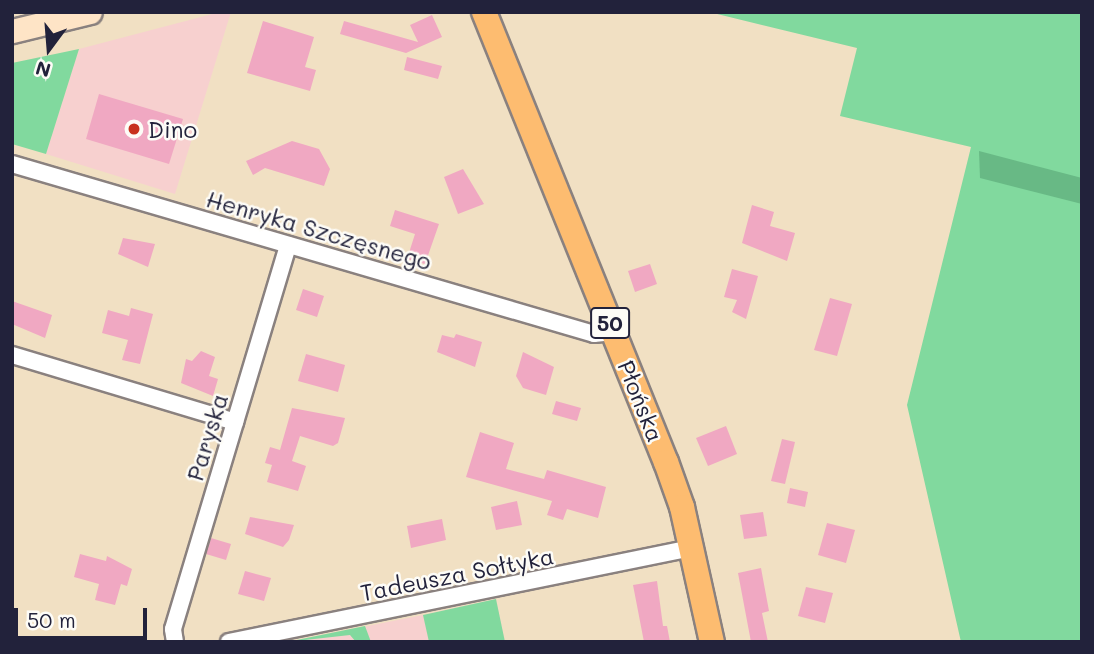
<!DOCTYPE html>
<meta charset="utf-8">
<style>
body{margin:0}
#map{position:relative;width:1094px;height:654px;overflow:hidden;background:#f1e0c3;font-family:Mali,sans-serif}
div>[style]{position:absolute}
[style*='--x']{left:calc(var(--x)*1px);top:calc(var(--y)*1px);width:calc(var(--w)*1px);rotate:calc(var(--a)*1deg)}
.built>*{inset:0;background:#f7d0cf}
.green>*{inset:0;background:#81d99e}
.forest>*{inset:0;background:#68b985}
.building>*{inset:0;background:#f0a8c2}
.roads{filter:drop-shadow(2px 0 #8a817f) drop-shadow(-2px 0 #8a817f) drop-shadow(0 2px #8a817f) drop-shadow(0 -2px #8a817f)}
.street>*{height:16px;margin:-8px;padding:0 8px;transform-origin:8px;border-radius:8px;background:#fff}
.secondary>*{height:23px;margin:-11.5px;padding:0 11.5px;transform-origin:11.5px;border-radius:11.5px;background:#fee4c6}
.primary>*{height:24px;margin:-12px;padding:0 12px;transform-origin:12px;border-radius:12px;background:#fdbc70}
.dots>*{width:19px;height:19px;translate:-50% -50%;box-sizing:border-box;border:4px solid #fdfcf7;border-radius:50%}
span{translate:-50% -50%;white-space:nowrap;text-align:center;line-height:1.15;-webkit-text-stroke:5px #fdfcf7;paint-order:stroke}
.shield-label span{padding:2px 5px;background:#fdfcf7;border:2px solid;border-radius:5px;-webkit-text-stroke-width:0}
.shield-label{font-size:21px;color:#22223b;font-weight:700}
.poi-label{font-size:23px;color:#22223b}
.left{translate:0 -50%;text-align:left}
.street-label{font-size:23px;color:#22223b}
.frame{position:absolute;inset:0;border:14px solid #22223b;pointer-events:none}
.north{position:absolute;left:14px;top:14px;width:70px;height:70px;-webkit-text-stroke:5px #fdfcf7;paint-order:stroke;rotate:196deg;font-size:19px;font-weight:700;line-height:28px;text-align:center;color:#22223b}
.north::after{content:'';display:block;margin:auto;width:24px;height:32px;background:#22223b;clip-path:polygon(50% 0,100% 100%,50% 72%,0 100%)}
.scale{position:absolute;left:14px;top:608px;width:133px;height:32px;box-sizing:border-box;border:4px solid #22223b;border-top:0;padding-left:9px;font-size:21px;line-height:24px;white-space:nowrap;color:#22223b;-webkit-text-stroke:5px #fdfcf7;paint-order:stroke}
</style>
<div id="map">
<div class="built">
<i style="clip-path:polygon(220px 12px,231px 12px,175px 194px,46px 154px,79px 49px)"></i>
<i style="clip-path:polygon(496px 599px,505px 642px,287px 642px,423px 615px)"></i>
</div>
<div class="green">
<i style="clip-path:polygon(709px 12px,1082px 12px,1082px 642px,961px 642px,907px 405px,971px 147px,840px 116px,857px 48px)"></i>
<i style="clip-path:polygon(79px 49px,46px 154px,12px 144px,12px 63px)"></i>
<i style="clip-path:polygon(496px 599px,505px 642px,429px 642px,423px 615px)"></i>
<i style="clip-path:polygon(365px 626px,371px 642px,356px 642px,350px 635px,287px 642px)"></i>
</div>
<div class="forest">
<i style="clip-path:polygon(979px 151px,1082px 178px,1082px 204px,980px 178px)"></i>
</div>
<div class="building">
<i style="clip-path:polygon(432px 15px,442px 37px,406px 53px,340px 34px,344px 21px,418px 42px,410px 25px)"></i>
<i style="clip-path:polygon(263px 21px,314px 37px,305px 67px,316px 70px,310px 91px,247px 73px)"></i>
<i style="clip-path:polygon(407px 57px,442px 66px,438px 79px,404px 70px)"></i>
<i style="clip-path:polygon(99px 94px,183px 119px,169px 164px,86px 139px)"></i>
<i style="clip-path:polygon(292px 141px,319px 149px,330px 169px,324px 186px,265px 168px,253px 175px,246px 161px)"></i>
<i style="clip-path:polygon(463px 169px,484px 204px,458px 214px,444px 177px)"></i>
<i style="clip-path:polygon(752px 205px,774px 212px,770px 226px,795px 233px,787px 261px,742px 243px)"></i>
<i style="clip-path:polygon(395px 210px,439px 224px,425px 264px,407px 259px,415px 234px,390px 226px)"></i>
<i style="clip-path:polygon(123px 238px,155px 244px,148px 267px,118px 254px)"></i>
<i style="clip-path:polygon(650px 264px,657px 284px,635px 292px,628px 271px)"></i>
<i style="clip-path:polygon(732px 269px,758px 276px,746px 319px,732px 312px,737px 300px,724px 297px)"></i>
<i style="clip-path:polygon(303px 289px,324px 296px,317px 317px,296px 310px)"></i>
<i style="clip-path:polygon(830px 298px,852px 304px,837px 356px,814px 350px)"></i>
<i style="clip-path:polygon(12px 301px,52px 315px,45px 338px,12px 324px)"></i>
<i style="clip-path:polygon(131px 308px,153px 314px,140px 364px,122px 360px,128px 340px,102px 333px,108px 310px,129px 316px)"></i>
<i style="clip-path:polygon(456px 334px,482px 342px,475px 367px,437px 352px,442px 335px,454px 338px)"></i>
<i style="clip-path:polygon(201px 351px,215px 357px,209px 376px,218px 379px,213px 396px,181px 383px,186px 359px,192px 361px)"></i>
<i style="clip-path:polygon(523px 352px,554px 367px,546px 395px,523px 388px,516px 376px)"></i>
<i style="clip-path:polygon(306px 354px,345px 365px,338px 392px,298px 381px)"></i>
<i style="clip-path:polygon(556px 401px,581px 408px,577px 421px,552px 414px)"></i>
<i style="clip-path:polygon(292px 408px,345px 418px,338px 443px,333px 446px,300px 436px,292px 461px,306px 466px,298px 491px,267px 482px,272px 465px,265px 463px,270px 447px,280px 450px)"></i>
<i style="clip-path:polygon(726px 426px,737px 454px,708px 466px,696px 438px)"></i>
<i style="clip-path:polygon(480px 432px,514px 443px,506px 469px,544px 479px,547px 470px,606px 487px,598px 518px,567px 509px,563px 520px,547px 515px,552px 501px,466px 477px)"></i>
<i style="clip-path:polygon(782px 439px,795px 442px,785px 484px,771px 481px)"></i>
<i style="clip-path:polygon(790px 488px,808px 492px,805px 507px,787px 503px)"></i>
<i style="clip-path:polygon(517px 501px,522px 525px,496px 530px,491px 507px)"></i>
<i style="clip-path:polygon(763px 512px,767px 536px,744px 539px,740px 515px)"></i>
<i style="clip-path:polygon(250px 517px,294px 525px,289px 540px,283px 547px,245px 534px)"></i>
<i style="clip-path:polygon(442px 519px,446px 540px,411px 548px,407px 526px)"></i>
<i style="clip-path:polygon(827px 523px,855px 530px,846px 563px,818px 555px)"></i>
<i style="clip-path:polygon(211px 538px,231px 544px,226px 560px,206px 554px)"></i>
<i style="clip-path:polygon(80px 554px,106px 561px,107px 556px,132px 569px,127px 586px,121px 584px,115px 605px,95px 600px,99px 584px,74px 577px)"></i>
<i style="clip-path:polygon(761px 568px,769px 611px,762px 613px,768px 642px,751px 642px,738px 573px)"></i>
<i style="clip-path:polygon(245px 571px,271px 578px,264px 601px,238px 594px)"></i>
<i style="clip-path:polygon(657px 581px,663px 626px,667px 626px,670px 642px,644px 642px,633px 585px)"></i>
<i style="clip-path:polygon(806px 587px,833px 593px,825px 623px,798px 616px)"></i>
</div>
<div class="roads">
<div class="street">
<i style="--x:12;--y:164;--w:606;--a:16.28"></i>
<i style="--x:594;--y:334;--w:19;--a:-6"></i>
<i style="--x:12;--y:355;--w:233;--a:16.7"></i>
<i style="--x:175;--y:642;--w:13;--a:-99"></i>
<i style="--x:173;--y:629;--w:401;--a:-73.3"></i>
<i style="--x:229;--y:642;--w:472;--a:-11.5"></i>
</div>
<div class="secondary">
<i style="--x:12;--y:31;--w:80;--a:-13.7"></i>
</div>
<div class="primary">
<i style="--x:484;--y:12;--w:485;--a:68"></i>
<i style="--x:666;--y:462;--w:48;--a:70.4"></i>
<i style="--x:682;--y:507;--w:138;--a:77.5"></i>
</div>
</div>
<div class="dots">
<i style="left:134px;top:129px;background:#c8321e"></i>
</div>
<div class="shield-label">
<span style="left:610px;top:323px">50</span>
</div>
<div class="poi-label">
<span class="left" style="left:148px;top:129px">Dino</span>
</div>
<div class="street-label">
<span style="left:319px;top:230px;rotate:16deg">Henryka Szczęsnego</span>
<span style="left:641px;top:401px;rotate:68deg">Płońska</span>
<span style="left:207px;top:437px;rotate:-73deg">Paryska</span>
<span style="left:457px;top:574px;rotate:-11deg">Tadeusza Sołtyka</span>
</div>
<div class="frame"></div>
<div class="north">N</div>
<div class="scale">50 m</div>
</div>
